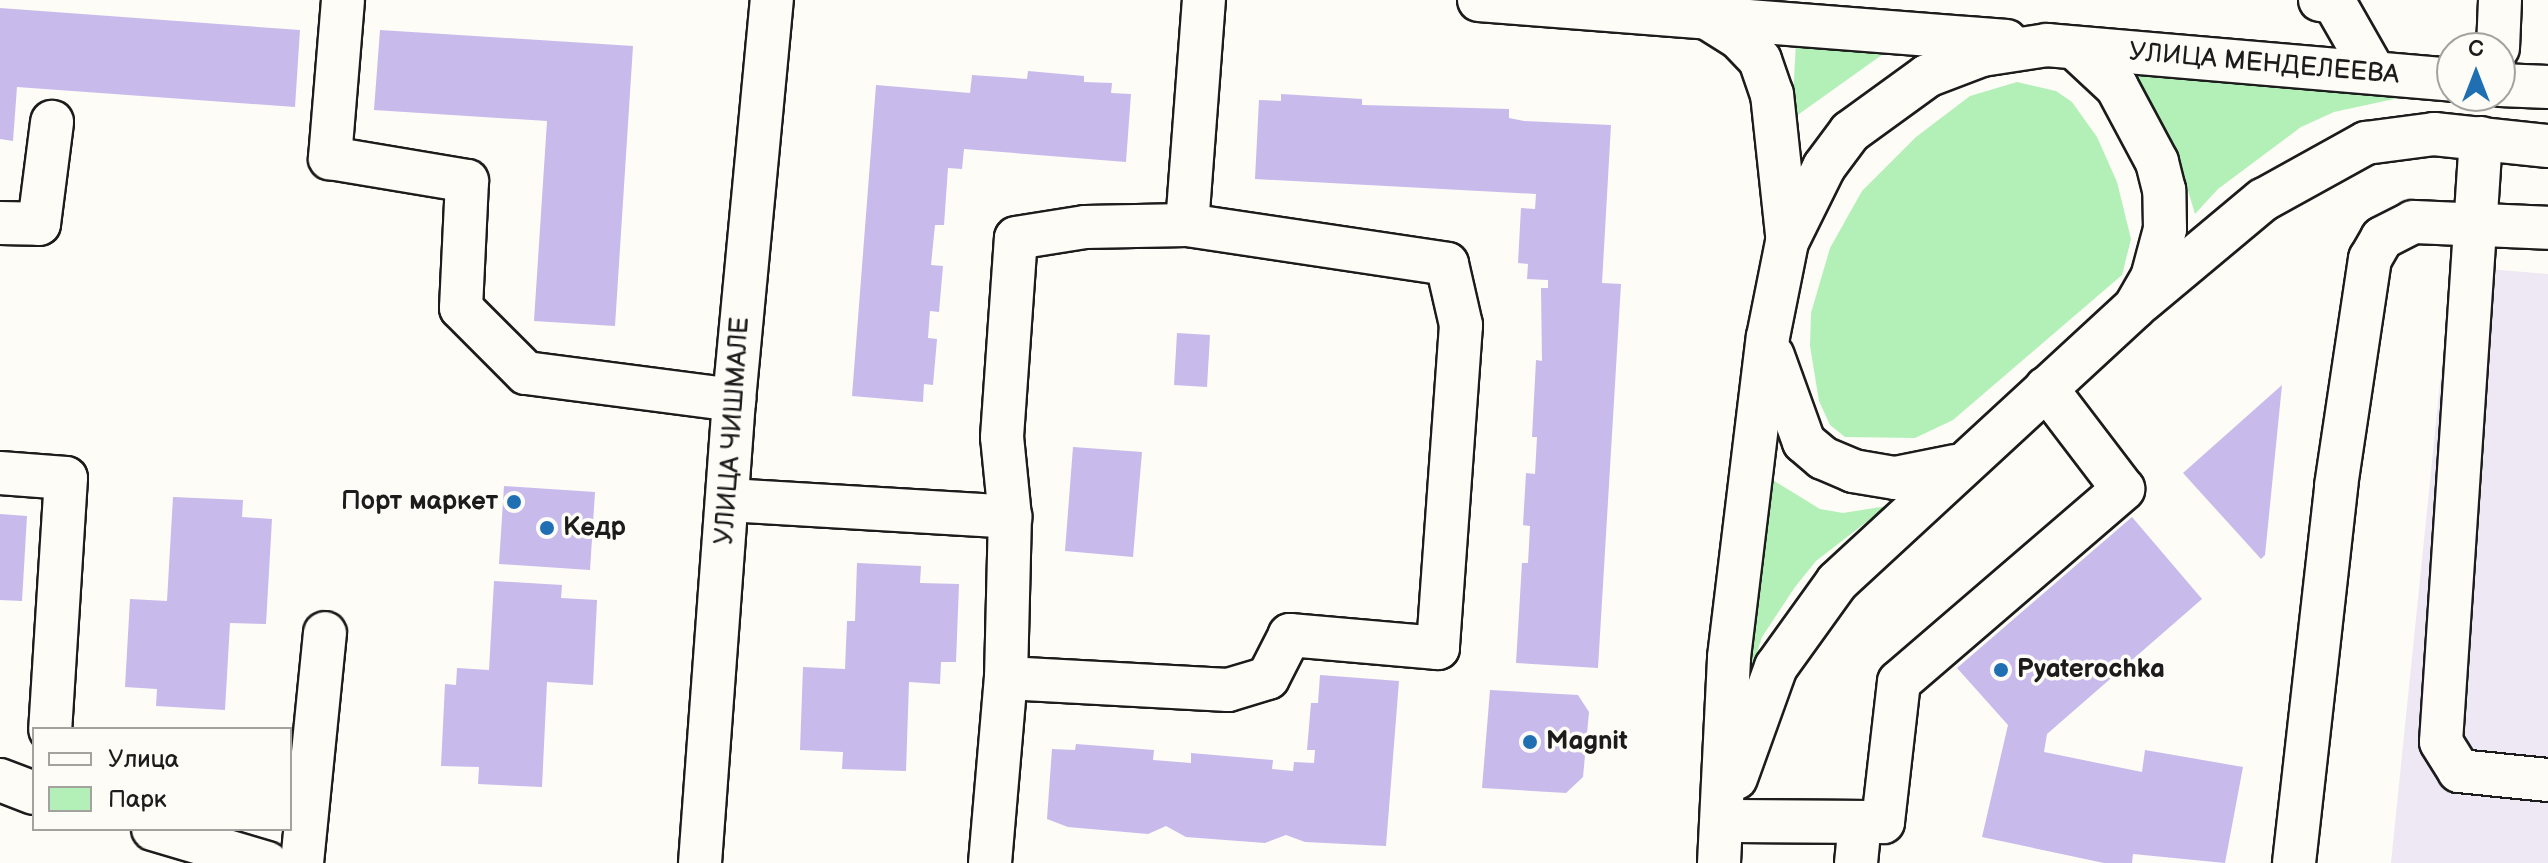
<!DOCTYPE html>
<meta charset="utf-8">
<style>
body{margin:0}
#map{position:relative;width:2548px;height:863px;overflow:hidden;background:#fdfcf7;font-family:"Balsamiq Sans",sans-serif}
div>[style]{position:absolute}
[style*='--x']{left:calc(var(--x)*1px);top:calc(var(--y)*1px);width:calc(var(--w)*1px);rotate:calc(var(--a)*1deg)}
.built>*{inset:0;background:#ede8f3}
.green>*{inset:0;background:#b2f0b7}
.building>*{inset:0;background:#c8baeb}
.roads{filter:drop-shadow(2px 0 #1c1c1c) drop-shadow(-2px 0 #1c1c1c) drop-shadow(0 2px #1c1c1c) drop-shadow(0 -2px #1c1c1c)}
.minor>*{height:42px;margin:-21px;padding:0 21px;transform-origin:21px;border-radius:21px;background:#fdfcf7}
.dots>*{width:22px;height:22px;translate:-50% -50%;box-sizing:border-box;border:4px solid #fdfcf7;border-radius:50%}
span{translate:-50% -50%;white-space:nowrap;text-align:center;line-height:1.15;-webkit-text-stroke:7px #fdfcf7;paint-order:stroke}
.street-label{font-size:26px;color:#1c1c1c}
.poi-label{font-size:26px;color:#1c1c1c;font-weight:700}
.right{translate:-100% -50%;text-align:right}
.left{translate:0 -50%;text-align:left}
.legend{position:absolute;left:32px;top:727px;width:260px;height:104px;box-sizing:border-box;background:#fdfcf7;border:2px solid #a3a29f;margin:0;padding:10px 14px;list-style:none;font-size:24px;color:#1c1c1c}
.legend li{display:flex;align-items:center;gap:16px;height:40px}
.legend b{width:40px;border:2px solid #a3a29f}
.north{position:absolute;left:2436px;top:32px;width:80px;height:80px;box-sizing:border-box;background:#fdfcf7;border:2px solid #a3a29f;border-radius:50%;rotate:0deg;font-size:22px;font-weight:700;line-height:32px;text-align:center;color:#1c1c1c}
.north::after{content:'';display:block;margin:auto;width:28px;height:36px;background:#1f6fb2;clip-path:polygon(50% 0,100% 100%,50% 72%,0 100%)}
</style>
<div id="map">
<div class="built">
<i style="clip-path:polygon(2452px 266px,2548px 274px,2548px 863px,2391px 863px)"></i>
</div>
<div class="green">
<i style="clip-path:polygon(1796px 41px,1893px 47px,1792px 119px)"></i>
<i style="clip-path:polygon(2132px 70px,2422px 93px,2334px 112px,2301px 127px,2218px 189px,2195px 214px,2181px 167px)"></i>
<i style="clip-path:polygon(2017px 82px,2056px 91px,2072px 102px,2097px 137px,2117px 182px,2131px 239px,2122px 275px,1953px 420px,1915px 438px,1845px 437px,1830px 425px,1819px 401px,1810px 346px,1811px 313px,1830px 248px,1862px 191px,1916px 137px,1970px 96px)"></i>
<i style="clip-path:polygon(1771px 479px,1820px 509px,1843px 513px,1887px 506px,1816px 561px,1795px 587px,1762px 637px,1746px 686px)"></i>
</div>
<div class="building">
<i style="clip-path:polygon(0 8px,300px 30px,295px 107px,17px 87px,13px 141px,0 139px)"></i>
<i style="clip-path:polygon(380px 30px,633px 46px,615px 326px,534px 321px,547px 121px,374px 110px)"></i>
<i style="clip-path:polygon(1028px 71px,1084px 76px,1084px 82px,1112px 83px,1111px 93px,1131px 94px,1126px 162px,964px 149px,962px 169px,948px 168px,944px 225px,935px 225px,931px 265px,943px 266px,939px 312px,930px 311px,928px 338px,937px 339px,933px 385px,924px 384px,923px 402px,852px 396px,876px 85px,970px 93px,972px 75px,1027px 79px)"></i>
<i style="clip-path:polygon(1281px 94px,1362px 99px,1362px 105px,1509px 109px,1509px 118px,1524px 121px,1611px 125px,1602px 283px,1621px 284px,1598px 668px,1516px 663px,1522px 563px,1528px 563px,1530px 526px,1523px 525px,1526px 473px,1535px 474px,1537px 437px,1532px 437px,1536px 360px,1542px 361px,1541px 288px,1548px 288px,1548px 280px,1527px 279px,1528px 264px,1518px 263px,1521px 208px,1535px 209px,1536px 194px,1255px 179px,1259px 100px,1281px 101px)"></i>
<i style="clip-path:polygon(1177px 333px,1210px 335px,1207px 387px,1174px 385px)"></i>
<i style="clip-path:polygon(2282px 385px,2265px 555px,2261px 559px,2183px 473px)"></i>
<i style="clip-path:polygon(1073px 447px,1142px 452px,1133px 557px,1065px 551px)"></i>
<i style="clip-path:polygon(504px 486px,595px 492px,590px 570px,499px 564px)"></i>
<i style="clip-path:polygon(173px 497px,243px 500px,242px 517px,272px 519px,266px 624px,230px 623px,225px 710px,156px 706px,157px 689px,125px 687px,130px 599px,167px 601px)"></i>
<i style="clip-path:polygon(0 514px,27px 516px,22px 601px,0 600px)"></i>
<i style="clip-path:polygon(2132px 517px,2202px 599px,2047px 734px,2044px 752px,2142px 772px,2145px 750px,2243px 767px,2225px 863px,2133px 854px,2132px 863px,2104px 863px,1982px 837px,2008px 725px,1957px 668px)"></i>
<i style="clip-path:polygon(857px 563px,921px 566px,920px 583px,959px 584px,956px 662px,941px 662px,940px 684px,909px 682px,906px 771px,842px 769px,843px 752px,800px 750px,803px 667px,845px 669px,847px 621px,855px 621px)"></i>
<i style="clip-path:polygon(494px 581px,562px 585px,561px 598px,597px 600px,593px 685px,547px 682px,542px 787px,478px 784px,479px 767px,441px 766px,445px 684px,456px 685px,457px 668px,489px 670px)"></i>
<i style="clip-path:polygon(1320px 675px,1399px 681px,1386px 846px,1305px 842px,1286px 835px,1265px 843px,1186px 837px,1166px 826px,1148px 834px,1068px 827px,1047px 819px,1052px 749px,1075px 750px,1076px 744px,1154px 750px,1153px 760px,1191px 763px,1191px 753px,1273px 760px,1272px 769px,1293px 771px,1294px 762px,1314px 763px,1315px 750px,1307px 750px,1311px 703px,1318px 703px)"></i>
<i style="clip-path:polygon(1490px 690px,1578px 695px,1589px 712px,1583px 777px,1566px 793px,1482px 788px)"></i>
</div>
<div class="roads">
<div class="minor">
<i style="--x:343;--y:0;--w:159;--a:94.7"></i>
<i style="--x:330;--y:158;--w:139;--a:9.5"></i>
<i style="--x:467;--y:181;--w:127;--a:92.7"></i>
<i style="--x:461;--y:308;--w:92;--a:45"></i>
<i style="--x:526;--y:373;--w:210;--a:7.4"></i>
<i style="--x:1479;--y:0;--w:529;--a:4.45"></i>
<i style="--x:2320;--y:0;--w:14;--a:8"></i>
<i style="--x:2334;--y:2;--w:81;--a:60.3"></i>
<i style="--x:1704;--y:16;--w:41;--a:32.2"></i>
<i style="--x:1739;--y:38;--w:30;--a:46"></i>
<i style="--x:1760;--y:60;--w:36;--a:71"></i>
<i style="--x:1772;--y:94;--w:141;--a:83.9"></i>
<i style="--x:2498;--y:48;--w:48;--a:-87.6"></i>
<i style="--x:2500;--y:85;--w:48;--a:2.4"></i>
<i style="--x:2481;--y:138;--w:605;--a:93.79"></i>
<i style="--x:2441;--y:742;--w:34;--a:58"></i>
<i style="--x:2459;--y:771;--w:89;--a:5.8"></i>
<i style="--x:0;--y:223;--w:39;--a:1"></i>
<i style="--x:39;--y:224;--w:103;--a:-82.7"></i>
<i style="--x:1187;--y:225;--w:226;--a:-85.7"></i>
<i style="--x:2142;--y:301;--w:158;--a:-39.9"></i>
<i style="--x:2263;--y:200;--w:118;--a:-29"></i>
<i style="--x:2366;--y:143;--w:69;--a:-7.5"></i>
<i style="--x:2434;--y:134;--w:115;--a:6"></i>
<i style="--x:1773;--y:356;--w:91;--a:70.2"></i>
<i style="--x:1804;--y:442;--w:25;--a:40"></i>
<i style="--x:1823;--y:458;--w:33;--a:23"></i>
<i style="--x:1853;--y:471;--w:43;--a:9.5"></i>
<i style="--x:1895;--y:478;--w:61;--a:-11.3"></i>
<i style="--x:0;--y:473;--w:66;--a:4.3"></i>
<i style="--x:66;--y:478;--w:252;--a:93.6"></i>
<i style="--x:728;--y:500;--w:283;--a:3.4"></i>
<i style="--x:1010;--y:517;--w:80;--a:-95.7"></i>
<i style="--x:1002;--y:437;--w:199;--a:-86"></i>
<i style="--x:1016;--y:238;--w:70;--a:-9.1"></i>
<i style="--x:1085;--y:227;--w:102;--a:-1.1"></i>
<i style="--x:1187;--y:225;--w:263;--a:8.5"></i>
<i style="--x:1447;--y:264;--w:63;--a:77.1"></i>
<i style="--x:1461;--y:325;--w:324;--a:94.1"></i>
<i style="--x:1438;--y:648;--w:149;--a:-175"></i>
<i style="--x:1290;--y:635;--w:48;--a:117.1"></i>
<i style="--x:1268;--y:678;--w:42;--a:163.3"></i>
<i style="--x:1228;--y:690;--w:222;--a:-176.9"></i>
<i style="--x:1736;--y:778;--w:118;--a:-70.2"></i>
<i style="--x:1776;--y:667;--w:105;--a:-54.3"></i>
<i style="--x:1837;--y:582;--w:405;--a:-42.7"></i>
<i style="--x:2135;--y:307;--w:34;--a:-60"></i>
<i style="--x:2152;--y:278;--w:51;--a:-75.1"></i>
<i style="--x:2165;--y:229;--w:39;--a:-91"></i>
<i style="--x:2164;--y:190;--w:29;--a:-104"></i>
<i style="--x:2157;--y:162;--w:85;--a:-118.1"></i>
<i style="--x:2117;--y:87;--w:56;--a:-137.2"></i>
<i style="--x:0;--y:780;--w:36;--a:21"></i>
<i style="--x:1722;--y:821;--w:161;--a:0.4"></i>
<i style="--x:1883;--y:822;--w:141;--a:-83.5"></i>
<i style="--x:1899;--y:682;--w:296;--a:-40.7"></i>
<i style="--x:2123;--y:489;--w:127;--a:-127.3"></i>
<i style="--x:153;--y:829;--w:119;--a:16.6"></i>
<i style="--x:302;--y:863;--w:231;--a:-84.3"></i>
<i style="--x:700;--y:863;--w:464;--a:-85.8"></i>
<i style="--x:734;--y:400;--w:402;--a:-84.6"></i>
<i style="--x:990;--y:863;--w:186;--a:-85.1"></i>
<i style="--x:1006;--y:678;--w:161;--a:-88.6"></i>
<i style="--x:1719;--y:863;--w:206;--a:-87.2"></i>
<i style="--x:1729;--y:657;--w:322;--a:-83.1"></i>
<i style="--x:1768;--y:337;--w:97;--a:-78.7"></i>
<i style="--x:1787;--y:242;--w:84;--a:-63.7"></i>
<i style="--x:1824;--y:167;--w:44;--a:-53.4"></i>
<i style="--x:1850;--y:132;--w:95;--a:-36"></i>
<i style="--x:1927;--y:76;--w:59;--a:-20.9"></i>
<i style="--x:1982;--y:55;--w:66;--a:-8.7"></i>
<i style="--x:2047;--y:45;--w:407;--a:4.9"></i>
<i style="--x:1856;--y:863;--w:41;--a:-84.4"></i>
<i style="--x:2294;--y:863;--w:379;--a:-83.6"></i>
<i style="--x:2336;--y:486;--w:230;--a:-81.5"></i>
<i style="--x:2370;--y:259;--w:24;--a:-60"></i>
<i style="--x:2382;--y:238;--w:35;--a:-27"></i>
<i style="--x:2413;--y:222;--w:135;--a:2.5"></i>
</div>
</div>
<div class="dots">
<i style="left:514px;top:502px;background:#1f6fb2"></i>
<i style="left:547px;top:528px;background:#1f6fb2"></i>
<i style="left:2001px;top:670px;background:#1f6fb2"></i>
<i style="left:1530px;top:742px;background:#1f6fb2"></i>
</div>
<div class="street-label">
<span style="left:2264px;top:64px;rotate:5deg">УЛИЦА МЕНДЕЛЕЕВА</span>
<span style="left:733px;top:431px;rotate:-86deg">УЛИЦА ЧИШМАЛЕ</span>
</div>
<div class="poi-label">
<span class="right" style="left:498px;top:502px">Порт маркет</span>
<span class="left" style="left:563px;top:528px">Кедр</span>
<span class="left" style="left:2017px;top:670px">Pyaterochka</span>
<span class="left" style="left:1546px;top:742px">Magnit</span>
</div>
<ul class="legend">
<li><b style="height:10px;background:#fdfcf7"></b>Улица</li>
<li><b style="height:22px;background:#b2f0b7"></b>Парк</li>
</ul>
<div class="north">С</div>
</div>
